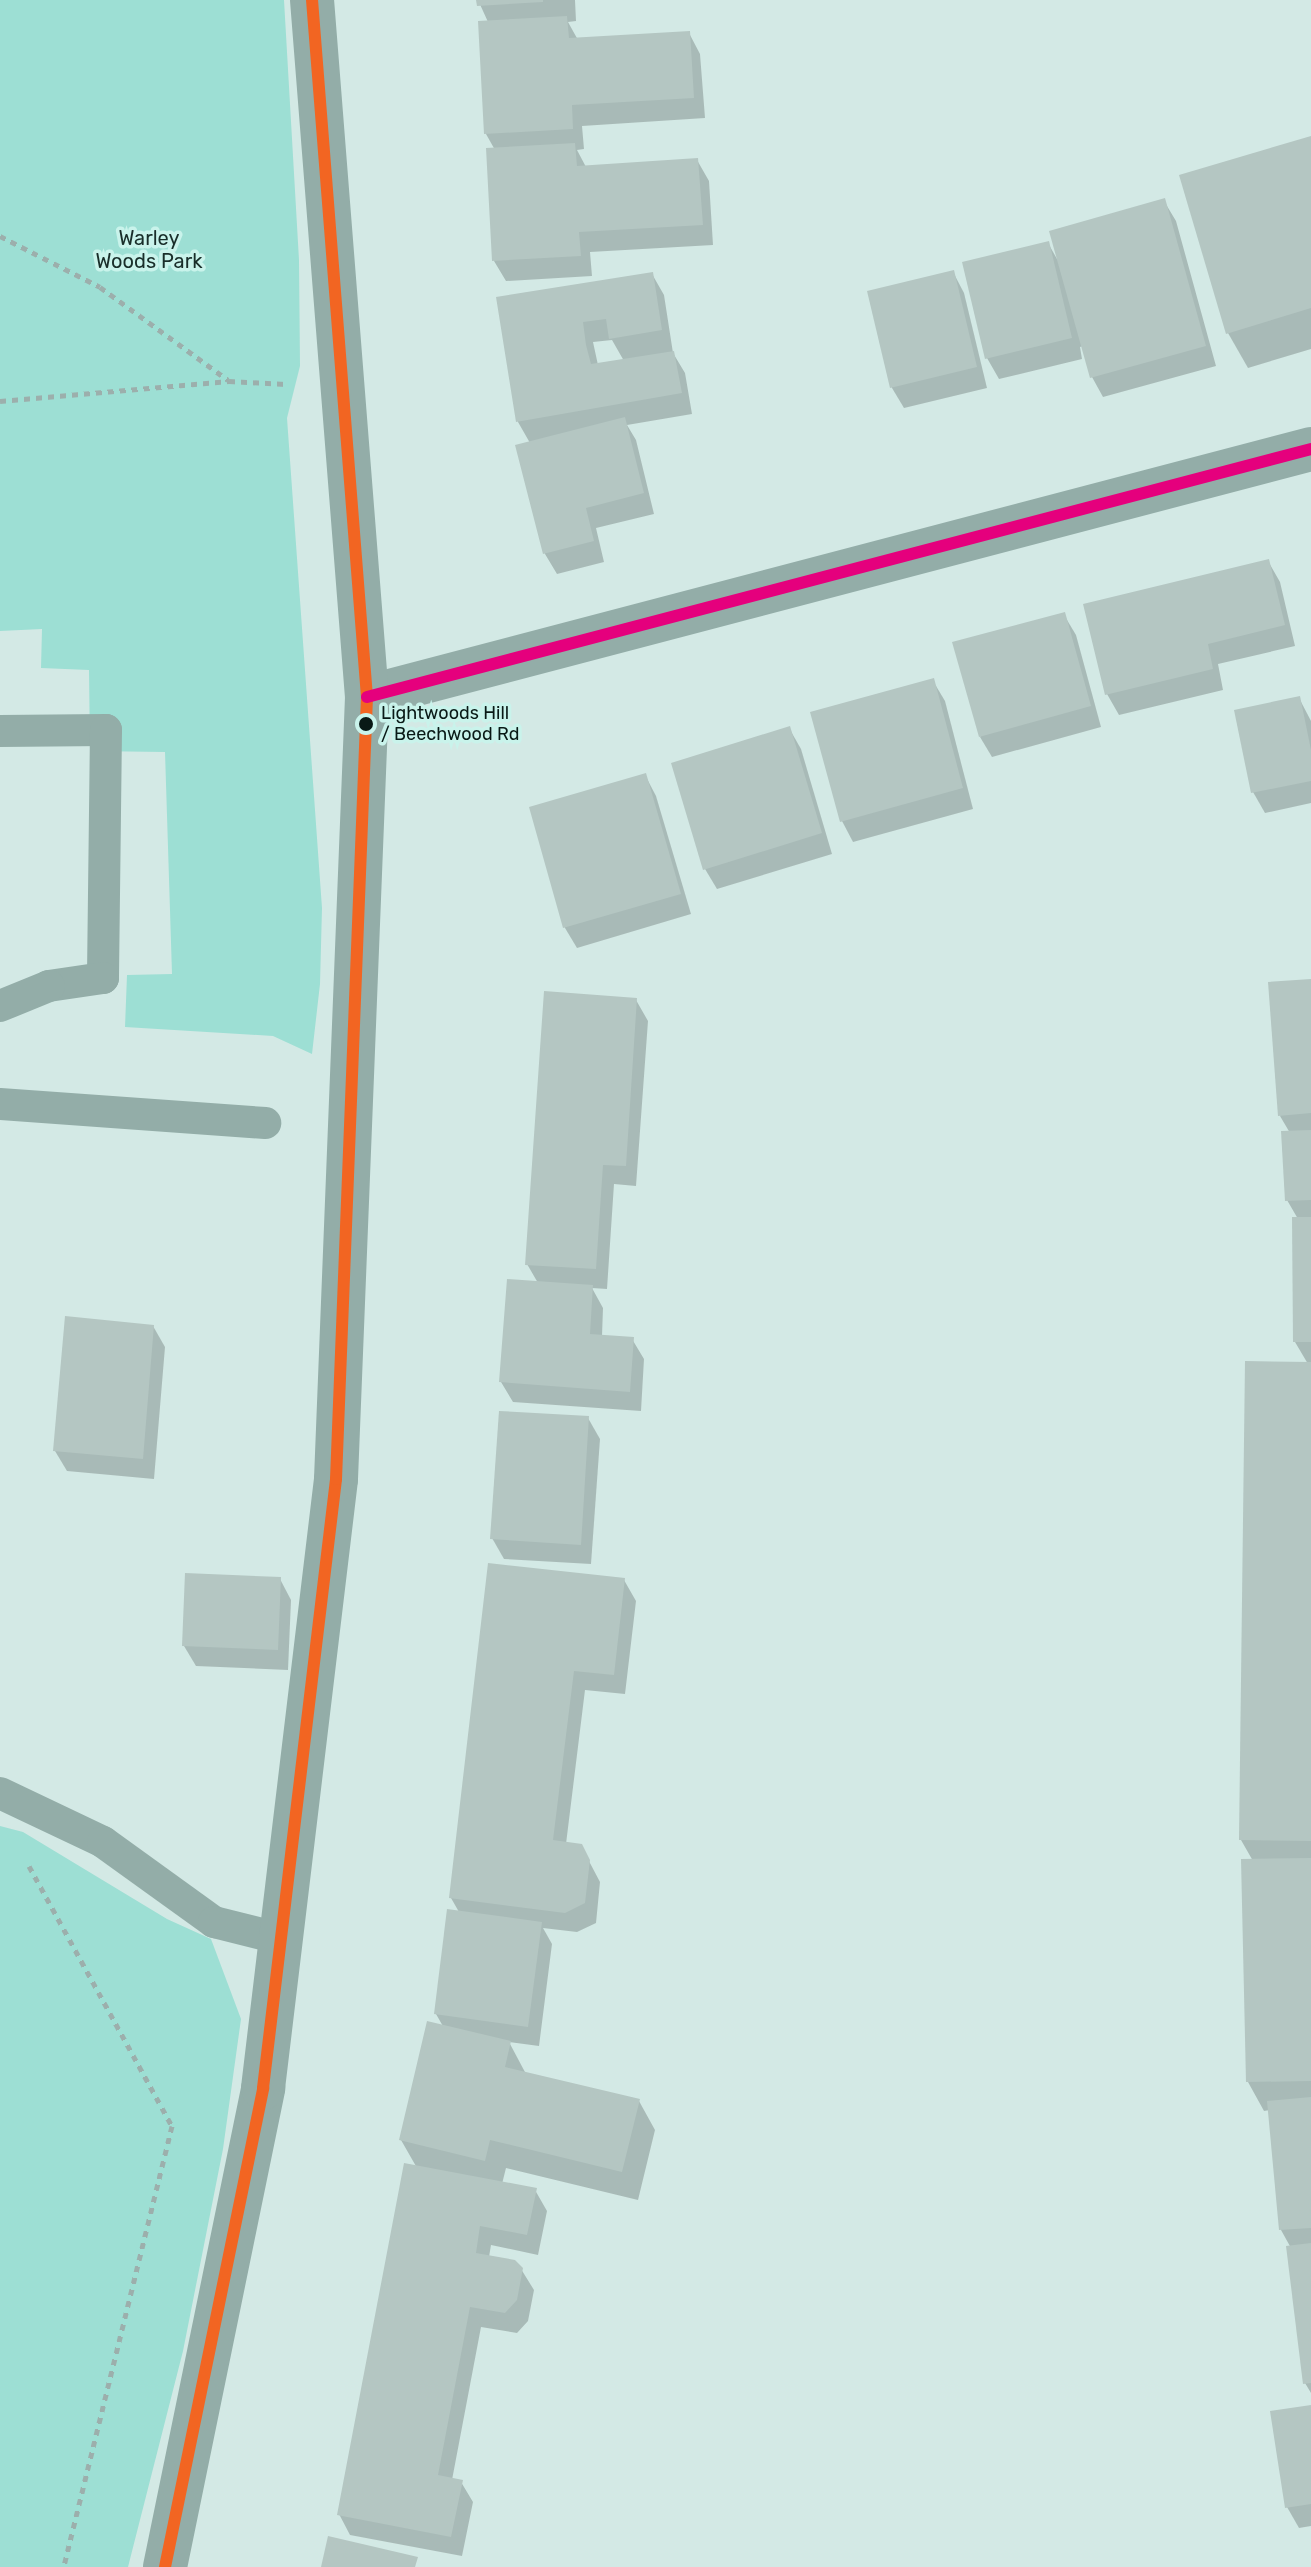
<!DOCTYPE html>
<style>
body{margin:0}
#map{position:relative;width:1311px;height:2567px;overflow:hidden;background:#d3e9e5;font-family:Rubik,sans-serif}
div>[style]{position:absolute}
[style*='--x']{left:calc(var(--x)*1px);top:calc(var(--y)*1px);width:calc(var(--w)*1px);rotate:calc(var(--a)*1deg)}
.green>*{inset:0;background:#9ddfd4}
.shadow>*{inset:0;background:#0003}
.building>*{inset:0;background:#b4c6c2}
.path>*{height:5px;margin-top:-2.5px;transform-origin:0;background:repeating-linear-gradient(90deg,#9cafac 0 6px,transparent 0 12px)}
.service>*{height:32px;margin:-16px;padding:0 16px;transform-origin:16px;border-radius:16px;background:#93ada8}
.minor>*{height:44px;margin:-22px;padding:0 22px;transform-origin:22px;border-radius:22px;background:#93ada8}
.tertiary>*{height:44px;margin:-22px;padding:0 22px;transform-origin:22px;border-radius:22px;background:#93ada8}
.bus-1>*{height:12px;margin:-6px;padding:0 6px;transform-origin:6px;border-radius:6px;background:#f26522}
.bus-2>*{height:12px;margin:-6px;padding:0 6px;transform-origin:6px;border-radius:6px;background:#e5007d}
.dots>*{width:22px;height:22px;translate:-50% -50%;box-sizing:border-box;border:4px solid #c9f3eb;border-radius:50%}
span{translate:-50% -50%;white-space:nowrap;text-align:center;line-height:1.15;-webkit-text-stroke:7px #c9f3eb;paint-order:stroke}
.bus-label{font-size:18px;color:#091916}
.left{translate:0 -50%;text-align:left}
.park-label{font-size:20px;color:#192e2a}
</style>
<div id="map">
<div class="green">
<i style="clip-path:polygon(0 0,284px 0,299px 260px,300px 366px,287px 418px,322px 908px,320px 984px,312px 1054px,273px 1036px,125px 1027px,127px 975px,172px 974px,165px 752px,90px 751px,89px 670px,41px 668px,42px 629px,0 631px)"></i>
<i style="clip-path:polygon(0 1826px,23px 1832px,167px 1919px,211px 1939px,241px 2019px,223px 2149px,183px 2351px,128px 2567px,0 2567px)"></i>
</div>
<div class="shadow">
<i style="clip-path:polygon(478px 0,575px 0,576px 21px,568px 22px,578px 40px,689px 33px,700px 54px,705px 118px,582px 126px,584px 149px,577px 150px,586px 167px,697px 160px,709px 181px,713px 245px,590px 252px,592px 276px,506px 281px,494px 261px,495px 150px,486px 134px,488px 22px)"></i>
<i style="clip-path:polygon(1311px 138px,1311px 349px,1248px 368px,1228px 333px)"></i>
<i style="clip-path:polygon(1164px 201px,1176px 221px,1216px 366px,1103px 397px,1092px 377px,1083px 346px,1080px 347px,1082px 359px,999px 379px,987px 358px,1048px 243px,1057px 259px)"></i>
<i style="clip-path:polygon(953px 272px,964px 293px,987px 388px,904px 408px,892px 388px,869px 292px)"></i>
<i style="clip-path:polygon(evenodd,652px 274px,664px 295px,673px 353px,685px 373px,692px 414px,627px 425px,636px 440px,654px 514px,596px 528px,604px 562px,557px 574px,545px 554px,518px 446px,530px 443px,518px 422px,498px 299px,652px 274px,612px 340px,624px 361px,598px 365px,593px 342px,612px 340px)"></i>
<i style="clip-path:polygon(1268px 561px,1280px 582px,1295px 646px,1218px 664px,1223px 690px,1119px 715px,1107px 694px)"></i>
<i style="clip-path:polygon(1064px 615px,1076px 635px,1101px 727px,992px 757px,980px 737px)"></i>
<i style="clip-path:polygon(933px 681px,945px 701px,973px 809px,853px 842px,842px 821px)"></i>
<i style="clip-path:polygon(1299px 698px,1311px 721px,1311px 803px,1265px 813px,1253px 792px)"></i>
<i style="clip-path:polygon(789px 728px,801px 749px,832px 854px,717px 889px,705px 869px)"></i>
<i style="clip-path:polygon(645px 775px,656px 796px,691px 914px,577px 948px,565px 928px,531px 809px)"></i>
<i style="clip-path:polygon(1311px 981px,1311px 2393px,1305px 2383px,1291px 2248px,1281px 2230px,1270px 2110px,1264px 2111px,1248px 2082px,1253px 1861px,1241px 1840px,1308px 1364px,1295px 1342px,1298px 1219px,1287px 1200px,1290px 1133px,1280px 1116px)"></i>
<i style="clip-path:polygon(636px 1000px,648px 1021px,636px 1186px,614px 1184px,607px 1289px,592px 1288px,603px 1308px,602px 1336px,632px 1339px,644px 1359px,641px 1411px,513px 1402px,501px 1382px,538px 1283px,527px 1264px)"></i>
<i style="clip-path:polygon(153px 1326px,165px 1347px,154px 1479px,67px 1471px,55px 1451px)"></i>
<i style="clip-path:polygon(588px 1418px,600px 1439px,591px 1564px,504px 1559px,492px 1538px)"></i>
<i style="clip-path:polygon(489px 1565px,624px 1580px,636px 1601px,625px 1694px,585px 1690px,566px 1844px,581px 1846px,600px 1882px,596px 1923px,577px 1932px,543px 1928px,552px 1944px,539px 2046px,509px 2042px,526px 2074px,639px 2101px,655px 2130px,638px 2200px,506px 2168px,502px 2184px,535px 2190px,547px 2211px,538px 2255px,491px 2245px,489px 2257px,521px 2269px,534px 2290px,528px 2321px,517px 2333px,481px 2327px,452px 2480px,461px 2482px,473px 2502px,462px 2556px,350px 2535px,339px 2514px,417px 2168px,401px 2140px,444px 2028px,436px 2014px,459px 1912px,451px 1898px)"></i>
<i style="clip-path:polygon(280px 1579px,291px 1600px,288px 1670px,196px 1666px,184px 1646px)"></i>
<i style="clip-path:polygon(1311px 2407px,1311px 2526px,1299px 2528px,1287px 2507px)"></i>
</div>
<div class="building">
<i style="clip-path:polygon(476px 0,543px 0,543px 2px,477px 6px)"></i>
<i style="clip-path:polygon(567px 16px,569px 38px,690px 31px,694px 98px,572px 105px,573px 129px,484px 134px,478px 21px)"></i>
<i style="clip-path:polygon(1311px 136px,1311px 308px,1226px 334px,1179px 175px)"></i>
<i style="clip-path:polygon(575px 143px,577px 166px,698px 158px,703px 225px,579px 232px,581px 256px,492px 261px,486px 148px)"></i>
<i style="clip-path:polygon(1165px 198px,1206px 346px,1090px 378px,1049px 231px)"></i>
<i style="clip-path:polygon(1049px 241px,1072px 338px,985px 359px,962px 262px)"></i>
<i style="clip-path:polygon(954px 270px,977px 367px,890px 388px,867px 291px)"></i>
<i style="clip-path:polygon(653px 272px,662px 330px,609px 339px,606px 319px,583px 322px,586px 345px,591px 364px,674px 351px,682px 393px,516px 422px,496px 297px)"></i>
<i style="clip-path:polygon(625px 417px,644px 493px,586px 508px,594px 541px,543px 554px,515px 445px)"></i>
<i style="clip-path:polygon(1269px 559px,1285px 625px,1208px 644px,1213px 669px,1105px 695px,1083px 604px)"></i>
<i style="clip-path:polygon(1065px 612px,1091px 706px,979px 737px,952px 642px)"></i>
<i style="clip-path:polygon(934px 678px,963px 788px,840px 822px,810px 712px)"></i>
<i style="clip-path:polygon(1300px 696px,1311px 750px,1311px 781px,1251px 793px,1234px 710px)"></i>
<i style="clip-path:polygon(790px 726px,822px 833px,703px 870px,671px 763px)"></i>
<i style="clip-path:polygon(646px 773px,681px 894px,563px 928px,529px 807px)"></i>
<i style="clip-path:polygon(1311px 979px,1311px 1113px,1278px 1116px,1268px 982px)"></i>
<i style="clip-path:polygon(544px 991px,637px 998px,626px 1166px,603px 1165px,596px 1269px,525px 1265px)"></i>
<i style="clip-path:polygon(1311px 1130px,1311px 1200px,1285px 1201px,1281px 1131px)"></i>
<i style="clip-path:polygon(1292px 1217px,1311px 1217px,1311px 1342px,1293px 1342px)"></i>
<i style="clip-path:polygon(507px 1279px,593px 1285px,590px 1334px,634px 1337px,630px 1392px,499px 1382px)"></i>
<i style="clip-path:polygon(65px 1316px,154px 1325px,143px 1459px,53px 1451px)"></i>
<i style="clip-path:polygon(1245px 1361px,1311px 1362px,1311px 1841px,1239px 1840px)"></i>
<i style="clip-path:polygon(499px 1411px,589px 1416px,581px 1545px,490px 1539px)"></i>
<i style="clip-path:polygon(488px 1563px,625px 1578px,614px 1675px,574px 1671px,553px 1840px,582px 1844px,590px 1860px,585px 1903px,565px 1913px,449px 1898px)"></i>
<i style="clip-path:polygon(185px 1573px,281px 1577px,278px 1650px,182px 1646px)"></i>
<i style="clip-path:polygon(1311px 1858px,1311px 2081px,1246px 2082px,1241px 1859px)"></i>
<i style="clip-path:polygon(447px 1909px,542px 1922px,528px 2027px,434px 2014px)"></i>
<i style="clip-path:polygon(427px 2021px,511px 2041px,505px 2067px,640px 2099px,622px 2172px,490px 2140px,485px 2161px,399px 2140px)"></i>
<i style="clip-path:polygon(1311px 2097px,1311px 2228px,1279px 2230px,1267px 2101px)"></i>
<i style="clip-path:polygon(404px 2163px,537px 2188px,527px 2235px,480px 2226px,476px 2253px,515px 2260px,523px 2268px,517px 2300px,505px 2313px,470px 2307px,438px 2475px,463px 2480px,451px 2537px,337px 2515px)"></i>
<i style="clip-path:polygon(1311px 2243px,1311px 2383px,1303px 2384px,1286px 2246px)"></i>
<i style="clip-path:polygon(1311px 2405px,1311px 2504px,1285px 2508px,1270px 2411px)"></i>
<i style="clip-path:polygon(328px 2536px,418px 2557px,415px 2567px,321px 2567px)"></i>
</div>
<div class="path">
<i style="--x:0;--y:236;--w:112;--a:27"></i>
<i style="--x:100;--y:287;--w:158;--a:36"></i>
<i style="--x:0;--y:401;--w:230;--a:-5"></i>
<i style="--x:229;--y:381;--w:57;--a:3"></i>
<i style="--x:29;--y:1866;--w:297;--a:61.2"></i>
<i style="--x:172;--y:2126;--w:454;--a:103.8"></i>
</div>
<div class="service">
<i style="--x:0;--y:731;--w:106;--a:-0.5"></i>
<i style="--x:106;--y:730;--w:248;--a:90.7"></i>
<i style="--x:103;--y:978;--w:55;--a:171.6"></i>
<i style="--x:49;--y:986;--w:53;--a:157.8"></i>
<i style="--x:0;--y:1104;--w:266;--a:4.1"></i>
<i style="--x:0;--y:1793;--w:114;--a:25.4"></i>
<i style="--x:103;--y:1842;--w:137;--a:35.8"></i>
<i style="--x:214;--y:1922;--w:70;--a:14"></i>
</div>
<div class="minor">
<i style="--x:367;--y:697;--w:976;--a:-14.72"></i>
</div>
<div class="tertiary">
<i style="--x:165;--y:2567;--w:489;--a:-78.4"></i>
<i style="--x:263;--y:2088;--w:613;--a:-83.16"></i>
<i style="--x:336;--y:1479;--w:783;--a:-87.73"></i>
<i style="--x:367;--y:697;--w:699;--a:-94.51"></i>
</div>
<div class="bus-1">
<i style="--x:165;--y:2567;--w:489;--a:-78.4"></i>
<i style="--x:263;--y:2088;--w:613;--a:-83.16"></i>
<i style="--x:336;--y:1479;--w:783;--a:-87.73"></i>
<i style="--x:367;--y:697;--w:699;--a:-94.51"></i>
</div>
<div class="bus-2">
<i style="--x:367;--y:697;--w:976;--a:-14.72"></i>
</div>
<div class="dots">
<i style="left:366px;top:724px;background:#091916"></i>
</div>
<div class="bus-label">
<span class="left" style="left:381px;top:724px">Lightwoods Hill<br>/ Beechwood Rd</span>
</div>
<div class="park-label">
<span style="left:149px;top:250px">Warley<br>Woods Park</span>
</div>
</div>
